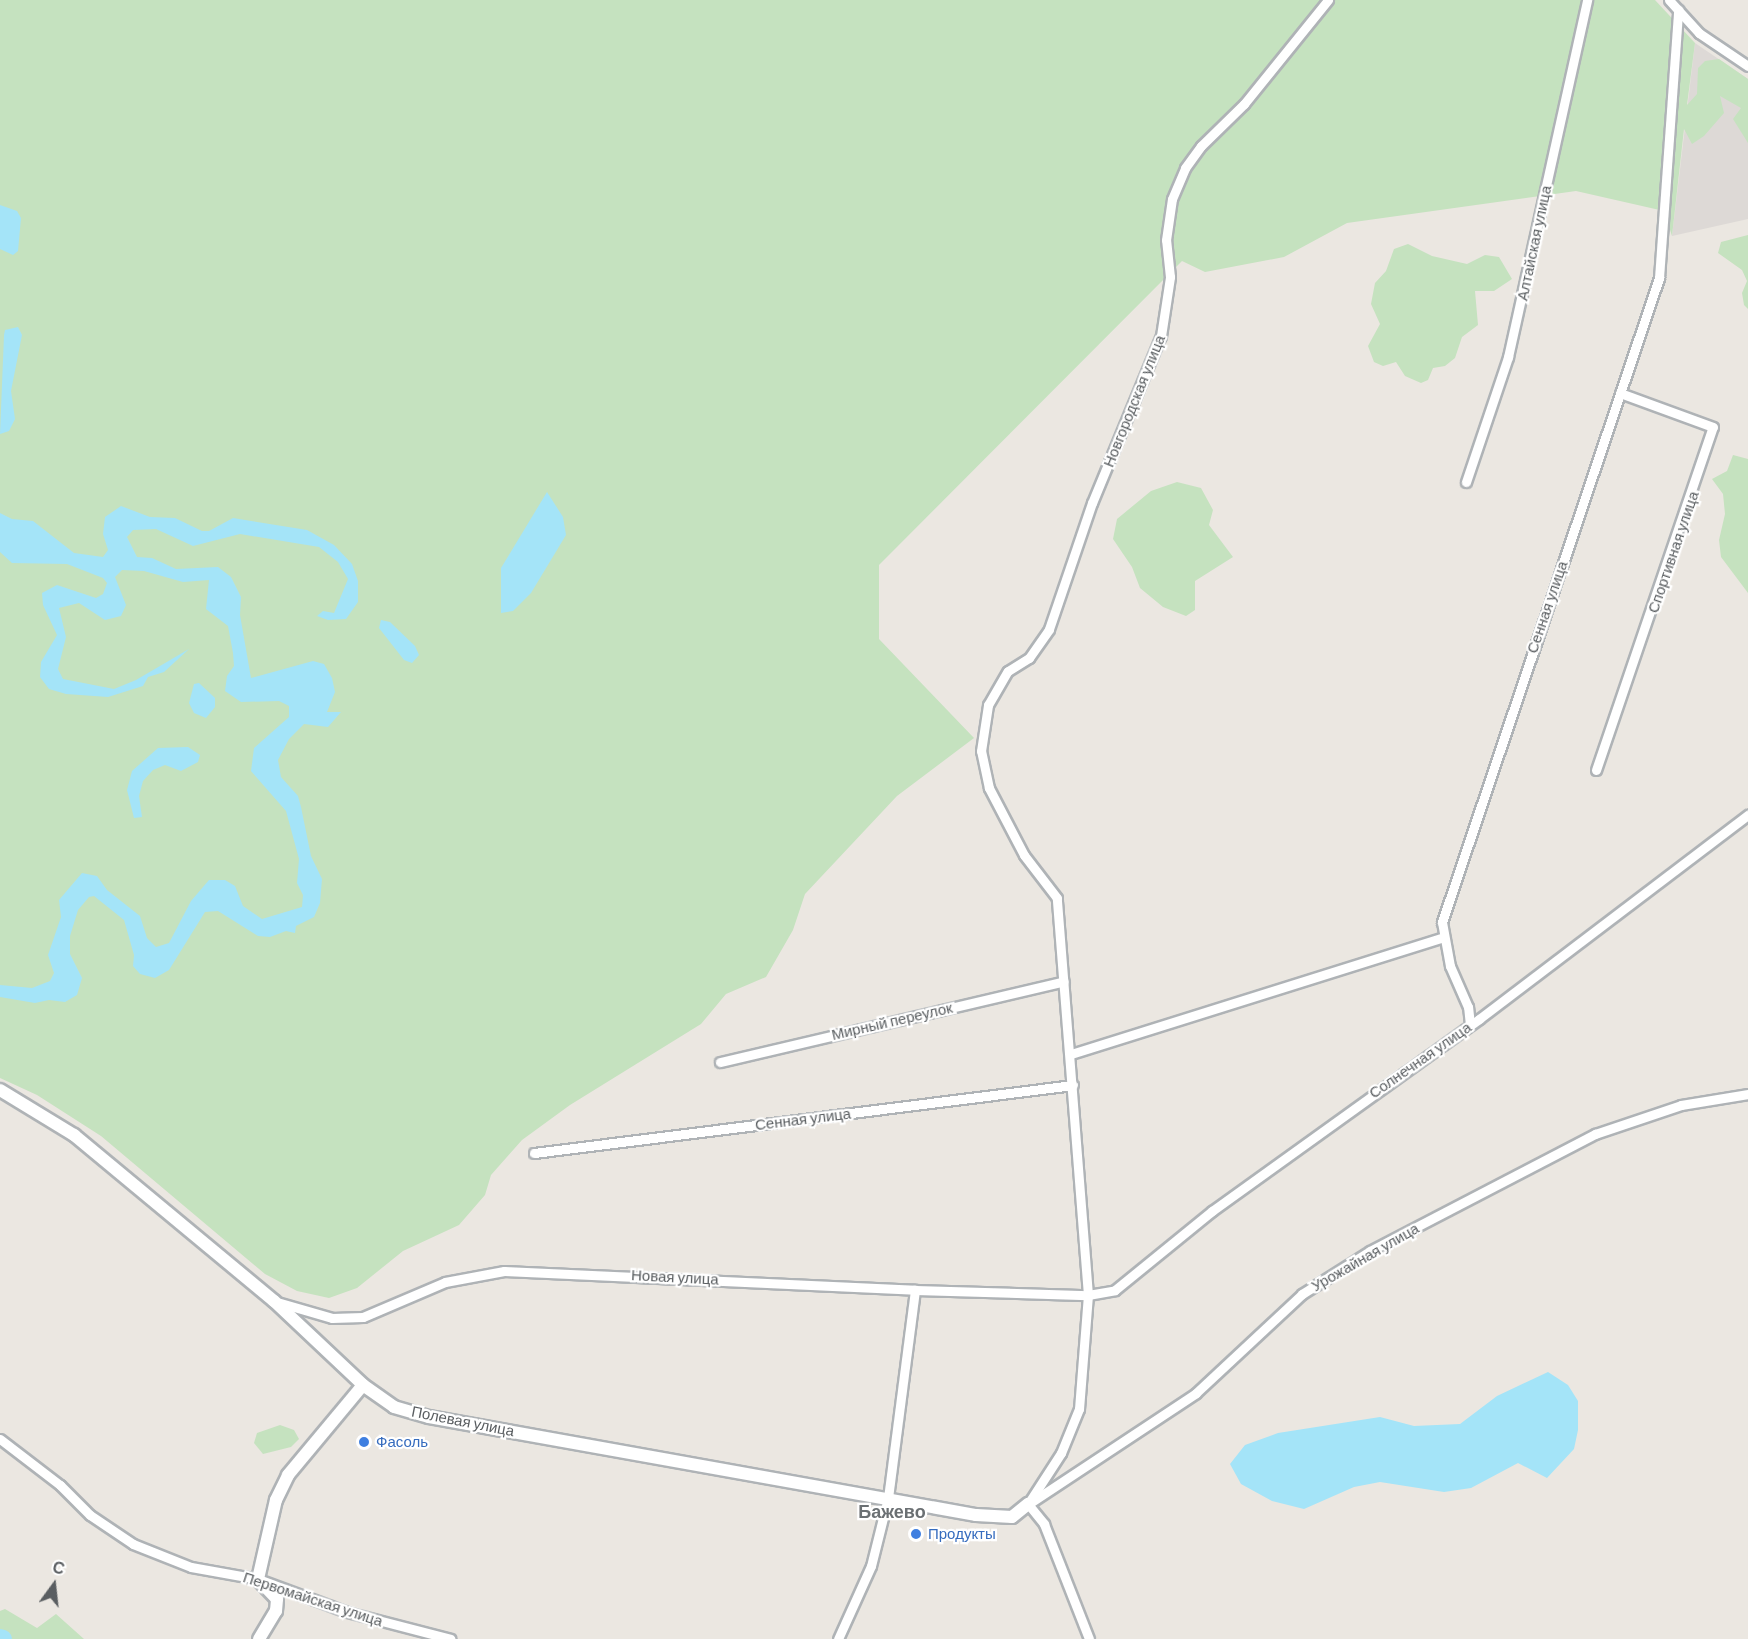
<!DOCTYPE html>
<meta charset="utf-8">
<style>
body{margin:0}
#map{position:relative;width:1748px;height:1639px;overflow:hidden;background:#ebe7e1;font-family:Barlow,sans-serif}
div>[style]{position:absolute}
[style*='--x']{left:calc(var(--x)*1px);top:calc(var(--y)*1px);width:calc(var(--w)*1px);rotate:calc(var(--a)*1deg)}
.industrial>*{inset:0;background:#ddd9d6}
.green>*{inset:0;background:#c5e2bf}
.water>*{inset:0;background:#a4e4f8}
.river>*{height:18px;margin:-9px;padding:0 9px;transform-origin:9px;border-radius:9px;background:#a4e4f8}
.roads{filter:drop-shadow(2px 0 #afb3b6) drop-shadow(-2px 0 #afb3b6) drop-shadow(0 2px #afb3b6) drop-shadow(0 -2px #afb3b6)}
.minor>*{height:9px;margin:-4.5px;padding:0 4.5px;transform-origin:4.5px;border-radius:4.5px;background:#fff}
.tertiary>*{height:12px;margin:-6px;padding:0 6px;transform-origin:6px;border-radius:6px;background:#fff}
.dots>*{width:16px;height:16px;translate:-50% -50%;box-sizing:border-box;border:3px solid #fff;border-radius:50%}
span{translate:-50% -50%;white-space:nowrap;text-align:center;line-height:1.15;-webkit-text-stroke:4.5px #fff;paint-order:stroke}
.street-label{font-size:15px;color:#5a5e61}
.shop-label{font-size:15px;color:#366cbe}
.left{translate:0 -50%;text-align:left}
.quarter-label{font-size:18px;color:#6b7073;font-weight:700}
.north{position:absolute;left:24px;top:1555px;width:60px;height:60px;-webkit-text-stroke:4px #fff;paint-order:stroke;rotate:15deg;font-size:16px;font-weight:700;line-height:24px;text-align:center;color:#5a5e61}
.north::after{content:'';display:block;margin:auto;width:21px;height:27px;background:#5a5e61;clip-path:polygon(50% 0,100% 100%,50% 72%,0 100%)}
</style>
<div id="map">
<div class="industrial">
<i style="clip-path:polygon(1695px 43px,1748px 79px,1748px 219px,1672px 236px)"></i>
</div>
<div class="green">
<i style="clip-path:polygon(0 0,1655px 0,1695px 43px,1687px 105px,1697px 94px,1698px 68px,1705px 61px,1719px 59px,1748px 79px,1748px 143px,1733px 119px,1741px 108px,1720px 96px,1724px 113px,1704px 136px,1692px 144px,1684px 129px,1672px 236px,1664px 211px,1576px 191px,1347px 223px,1284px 257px,1205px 272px,1182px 261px,879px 565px,879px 639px,974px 738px,897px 796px,805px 894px,793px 930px,766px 977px,726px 994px,701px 1024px,570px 1105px,522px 1140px,491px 1175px,485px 1195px,459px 1225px,403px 1251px,357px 1288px,329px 1298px,297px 1291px,265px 1274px,101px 1136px,37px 1095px,0 1078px)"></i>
<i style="clip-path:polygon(1748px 235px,1748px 309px,1744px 305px,1742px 293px,1747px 281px,1742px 270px,1718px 253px,1721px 242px)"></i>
<i style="clip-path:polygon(1408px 244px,1432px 256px,1467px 264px,1485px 255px,1499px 257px,1512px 279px,1494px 291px,1475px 291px,1478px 325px,1462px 337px,1455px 358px,1445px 366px,1433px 368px,1428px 380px,1421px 383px,1405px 376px,1396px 362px,1383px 366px,1374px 362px,1368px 346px,1380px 324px,1371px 304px,1375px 283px,1386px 271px,1394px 249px)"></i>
<i style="clip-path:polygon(1733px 455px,1748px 459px,1748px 593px,1721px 557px,1719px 540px,1725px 514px,1723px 494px,1712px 479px,1727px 471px)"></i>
<i style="clip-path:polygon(1177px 482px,1201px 488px,1213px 510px,1209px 525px,1233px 557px,1195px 581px,1195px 610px,1186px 616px,1163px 607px,1140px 588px,1132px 567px,1113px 539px,1117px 519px,1151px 491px)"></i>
<i style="clip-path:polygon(280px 1425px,294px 1430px,299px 1439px,291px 1447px,263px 1454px,254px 1443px,257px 1433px)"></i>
<i style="clip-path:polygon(5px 1609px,37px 1628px,56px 1614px,84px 1639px,0 1639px,0 1611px)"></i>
</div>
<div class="water">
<i style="clip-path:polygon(0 205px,17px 211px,21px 218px,18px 251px,13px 255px,0 249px)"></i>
<i style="clip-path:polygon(18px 327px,22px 335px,11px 391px,15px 419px,9px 431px,0 434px,4px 335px,5px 330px)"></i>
<i style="clip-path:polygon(547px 492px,563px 517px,566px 535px,531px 593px,513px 611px,501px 613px,501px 568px)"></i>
<i style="clip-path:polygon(121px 506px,150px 517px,175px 518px,202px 531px,209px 531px,233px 518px,307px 530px,334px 545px,352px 564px,358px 581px,358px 602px,346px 619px,328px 620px,317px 616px,323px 611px,334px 613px,348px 579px,338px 562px,319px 547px,240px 534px,193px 546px,156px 529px,133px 530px,127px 537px,137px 557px,152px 558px,176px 569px,218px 567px,231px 577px,241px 597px,240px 615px,251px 678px,313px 661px,324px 664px,332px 678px,335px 692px,327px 712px,341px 712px,328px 727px,304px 724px,289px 739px,278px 760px,281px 777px,298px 796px,301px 807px,311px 856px,322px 879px,320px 903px,314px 917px,296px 926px,295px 933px,286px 931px,270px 937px,258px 936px,218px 911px,205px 912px,169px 970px,155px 978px,140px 974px,133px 966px,134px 955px,124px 920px,94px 896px,89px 897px,78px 910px,70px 936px,70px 954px,82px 978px,77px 995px,65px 1002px,49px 1000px,35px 1003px,0 997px,0 985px,32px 988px,50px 981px,54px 973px,48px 955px,61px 917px,59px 900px,82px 873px,97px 876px,107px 890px,140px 916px,147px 938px,156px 947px,169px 943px,191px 901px,209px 880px,225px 880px,235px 886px,243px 906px,262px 919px,302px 907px,303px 895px,297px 883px,299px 859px,286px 811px,251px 771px,254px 748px,289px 717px,289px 706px,279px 701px,241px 702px,225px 691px,227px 676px,234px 666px,233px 653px,228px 626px,206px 609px,209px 580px,183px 582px,144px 571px,122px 570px,115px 577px,126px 605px,121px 616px,105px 620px,79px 603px,59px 608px,66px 637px,58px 669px,63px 679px,114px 689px,136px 680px,189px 649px,164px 672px,148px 677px,143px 686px,108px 697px,66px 694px,49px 689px,40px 677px,41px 662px,57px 635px,43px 605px,42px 593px,57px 585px,96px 598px,103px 594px,107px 583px,103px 578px,67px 564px,12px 563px,0 552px,0 513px,12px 519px,33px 521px,74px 553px,103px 557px,108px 550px,103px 534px,105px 517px)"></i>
<i style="clip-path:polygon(381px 620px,390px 622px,415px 646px,419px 655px,412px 663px,404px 660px,379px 628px)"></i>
<i style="clip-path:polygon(199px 683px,215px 698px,215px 707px,206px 718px,194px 713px,189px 703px,194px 684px)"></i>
<i style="clip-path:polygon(188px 747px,200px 755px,198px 762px,181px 771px,165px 765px,153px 770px,143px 781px,139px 796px,142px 817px,134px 818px,127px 790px,132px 771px,158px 748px)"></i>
<i style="clip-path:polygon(1548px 1372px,1568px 1385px,1578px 1401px,1578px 1430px,1574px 1449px,1547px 1478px,1518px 1463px,1471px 1488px,1444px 1492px,1380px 1482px,1354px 1487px,1304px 1509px,1272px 1501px,1241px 1484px,1230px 1464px,1245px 1445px,1278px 1433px,1380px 1417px,1414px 1426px,1460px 1424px,1497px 1396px)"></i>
</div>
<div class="river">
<i style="--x:0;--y:1638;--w:3;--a:18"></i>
</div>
<div class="roads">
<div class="minor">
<i style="--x:1669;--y:0;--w:45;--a:47.7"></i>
<i style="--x:1699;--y:33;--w:59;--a:34"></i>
<i style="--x:1466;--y:482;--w:132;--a:-71.4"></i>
<i style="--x:1508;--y:357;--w:366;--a:-77.5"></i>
<i style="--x:1596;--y:770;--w:362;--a:-71.2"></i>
<i style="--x:1713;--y:427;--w:99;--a:-159.9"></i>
<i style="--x:1470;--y:1025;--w:18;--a:-96"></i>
<i style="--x:1468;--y:1007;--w:45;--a:-113.7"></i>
<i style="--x:1450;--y:966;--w:45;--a:-100.3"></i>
<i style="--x:1442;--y:922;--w:680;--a:-71.38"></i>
<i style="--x:1659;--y:278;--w:269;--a:-85.9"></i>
<i style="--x:1071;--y:1054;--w:391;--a:-17.4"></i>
<i style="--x:720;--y:1062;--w:353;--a:-13.2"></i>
<i style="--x:534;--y:1153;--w:543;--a:-7.19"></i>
<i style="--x:277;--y:1302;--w:57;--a:16.2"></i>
<i style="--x:332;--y:1318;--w:31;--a:-2"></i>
<i style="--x:363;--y:1317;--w:89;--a:-23.1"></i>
<i style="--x:445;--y:1282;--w:60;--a:-10.6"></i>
<i style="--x:504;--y:1271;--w:411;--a:2.6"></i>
<i style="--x:915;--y:1290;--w:173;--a:1.7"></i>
<i style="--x:1088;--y:1295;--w:27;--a:-10"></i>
<i style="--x:1115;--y:1290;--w:125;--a:-39.2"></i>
<i style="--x:1212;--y:1211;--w:329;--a:-35.7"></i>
<i style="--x:1479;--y:1019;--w:338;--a:-37.2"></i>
<i style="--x:0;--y:1439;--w:76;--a:37.5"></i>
<i style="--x:60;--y:1485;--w:42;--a:45"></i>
<i style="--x:90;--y:1515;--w:52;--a:34"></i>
<i style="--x:133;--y:1544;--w:62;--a:21.6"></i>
<i style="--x:191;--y:1567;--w:68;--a:10.2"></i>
<i style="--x:258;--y:1579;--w:95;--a:20.3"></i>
<i style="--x:347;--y:1612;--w:107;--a:14.6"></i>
<i style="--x:1030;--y:1503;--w:199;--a:-33.5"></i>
<i style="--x:1196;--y:1393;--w:145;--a:-43"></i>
<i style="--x:1302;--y:1294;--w:80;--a:-32.3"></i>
<i style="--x:1370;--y:1251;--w:254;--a:-27.5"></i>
<i style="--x:1595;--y:1134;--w:91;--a:-18.6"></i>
<i style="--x:1681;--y:1105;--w:68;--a:-9.3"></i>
<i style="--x:1028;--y:1504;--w:61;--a:-57.1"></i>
<i style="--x:1061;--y:1453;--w:48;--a:-67.8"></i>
<i style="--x:1079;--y:1409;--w:114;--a:-85.5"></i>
<i style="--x:1088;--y:1295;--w:398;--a:-94.5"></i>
<i style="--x:1057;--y:898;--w:54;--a:-127.5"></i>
<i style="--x:1024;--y:855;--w:76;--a:-117.6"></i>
<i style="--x:989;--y:788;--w:38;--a:-102"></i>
<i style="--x:981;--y:751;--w:47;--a:-81.3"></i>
<i style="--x:988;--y:705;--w:39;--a:-60"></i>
<i style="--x:1008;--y:671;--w:25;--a:-32"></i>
<i style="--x:1029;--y:658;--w:35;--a:-55"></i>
<i style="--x:1049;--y:629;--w:133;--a:-71.2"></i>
<i style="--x:1092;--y:503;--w:181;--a:-67.6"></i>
<i style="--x:1161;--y:336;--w:60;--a:-81.3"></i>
<i style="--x:1170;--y:277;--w:37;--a:-96"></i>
<i style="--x:1166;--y:240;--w:41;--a:-81.7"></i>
<i style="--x:1172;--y:199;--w:34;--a:-67"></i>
<i style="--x:1185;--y:168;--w:27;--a:-54"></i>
<i style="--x:1201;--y:146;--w:60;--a:-44.3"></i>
<i style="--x:1244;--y:104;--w:134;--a:-51.1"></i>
<i style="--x:1028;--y:1504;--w:26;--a:51"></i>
<i style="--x:1044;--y:1524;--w:123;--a:68.6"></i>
<i style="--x:838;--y:1639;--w:80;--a:-65.7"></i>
<i style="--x:871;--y:1566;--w:70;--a:-76"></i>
<i style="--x:888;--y:1498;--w:210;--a:-82.6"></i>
</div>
<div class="tertiary">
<i style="--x:0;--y:1090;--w:87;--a:31.3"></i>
<i style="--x:74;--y:1135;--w:260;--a:39.7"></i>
<i style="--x:274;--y:1301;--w:122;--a:43.3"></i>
<i style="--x:363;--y:1385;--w:38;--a:35"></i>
<i style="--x:394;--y:1407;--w:36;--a:16"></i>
<i style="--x:429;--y:1417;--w:556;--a:10.16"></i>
<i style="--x:976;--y:1515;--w:36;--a:3"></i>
<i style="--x:1012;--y:1517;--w:21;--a:-39"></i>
<i style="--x:259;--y:1639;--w:33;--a:-59"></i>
<i style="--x:276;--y:1611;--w:12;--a:-85"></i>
<i style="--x:277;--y:1599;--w:28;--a:-134"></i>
<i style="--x:258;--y:1579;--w:81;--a:-77.2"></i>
<i style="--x:276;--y:1500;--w:28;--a:-64"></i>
<i style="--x:288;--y:1475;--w:117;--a:-50.2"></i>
</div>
</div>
<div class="dots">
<i style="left:364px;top:1442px;background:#3f7fe0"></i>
<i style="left:916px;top:1534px;background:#3f7fe0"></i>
</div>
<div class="street-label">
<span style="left:1534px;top:243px;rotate:-78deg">Алтайская улица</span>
<span style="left:1134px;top:401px;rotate:-68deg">Новгородская улица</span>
<span style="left:1673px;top:552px;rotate:-71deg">Спортивная улица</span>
<span style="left:1547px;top:607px;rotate:-71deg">Сенная улица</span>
<span style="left:892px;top:1021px;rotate:-13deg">Мирный переулок</span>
<span style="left:1420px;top:1060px;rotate:-35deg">Солнечная улица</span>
<span style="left:803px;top:1119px;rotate:-7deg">Сенная улица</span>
<span style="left:1365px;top:1257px;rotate:-30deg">Урожайная улица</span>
<span style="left:675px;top:1277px;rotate:3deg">Новая улица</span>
<span style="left:463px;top:1421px;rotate:11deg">Полевая улица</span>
<span style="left:313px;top:1599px;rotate:18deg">Первомайская улица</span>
</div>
<div class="shop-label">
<span class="left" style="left:376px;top:1442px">Фасоль</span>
<span class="left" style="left:928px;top:1534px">Продукты</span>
</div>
<div class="quarter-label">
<span style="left:892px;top:1511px">Бажево</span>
</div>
<div class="north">С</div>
</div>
